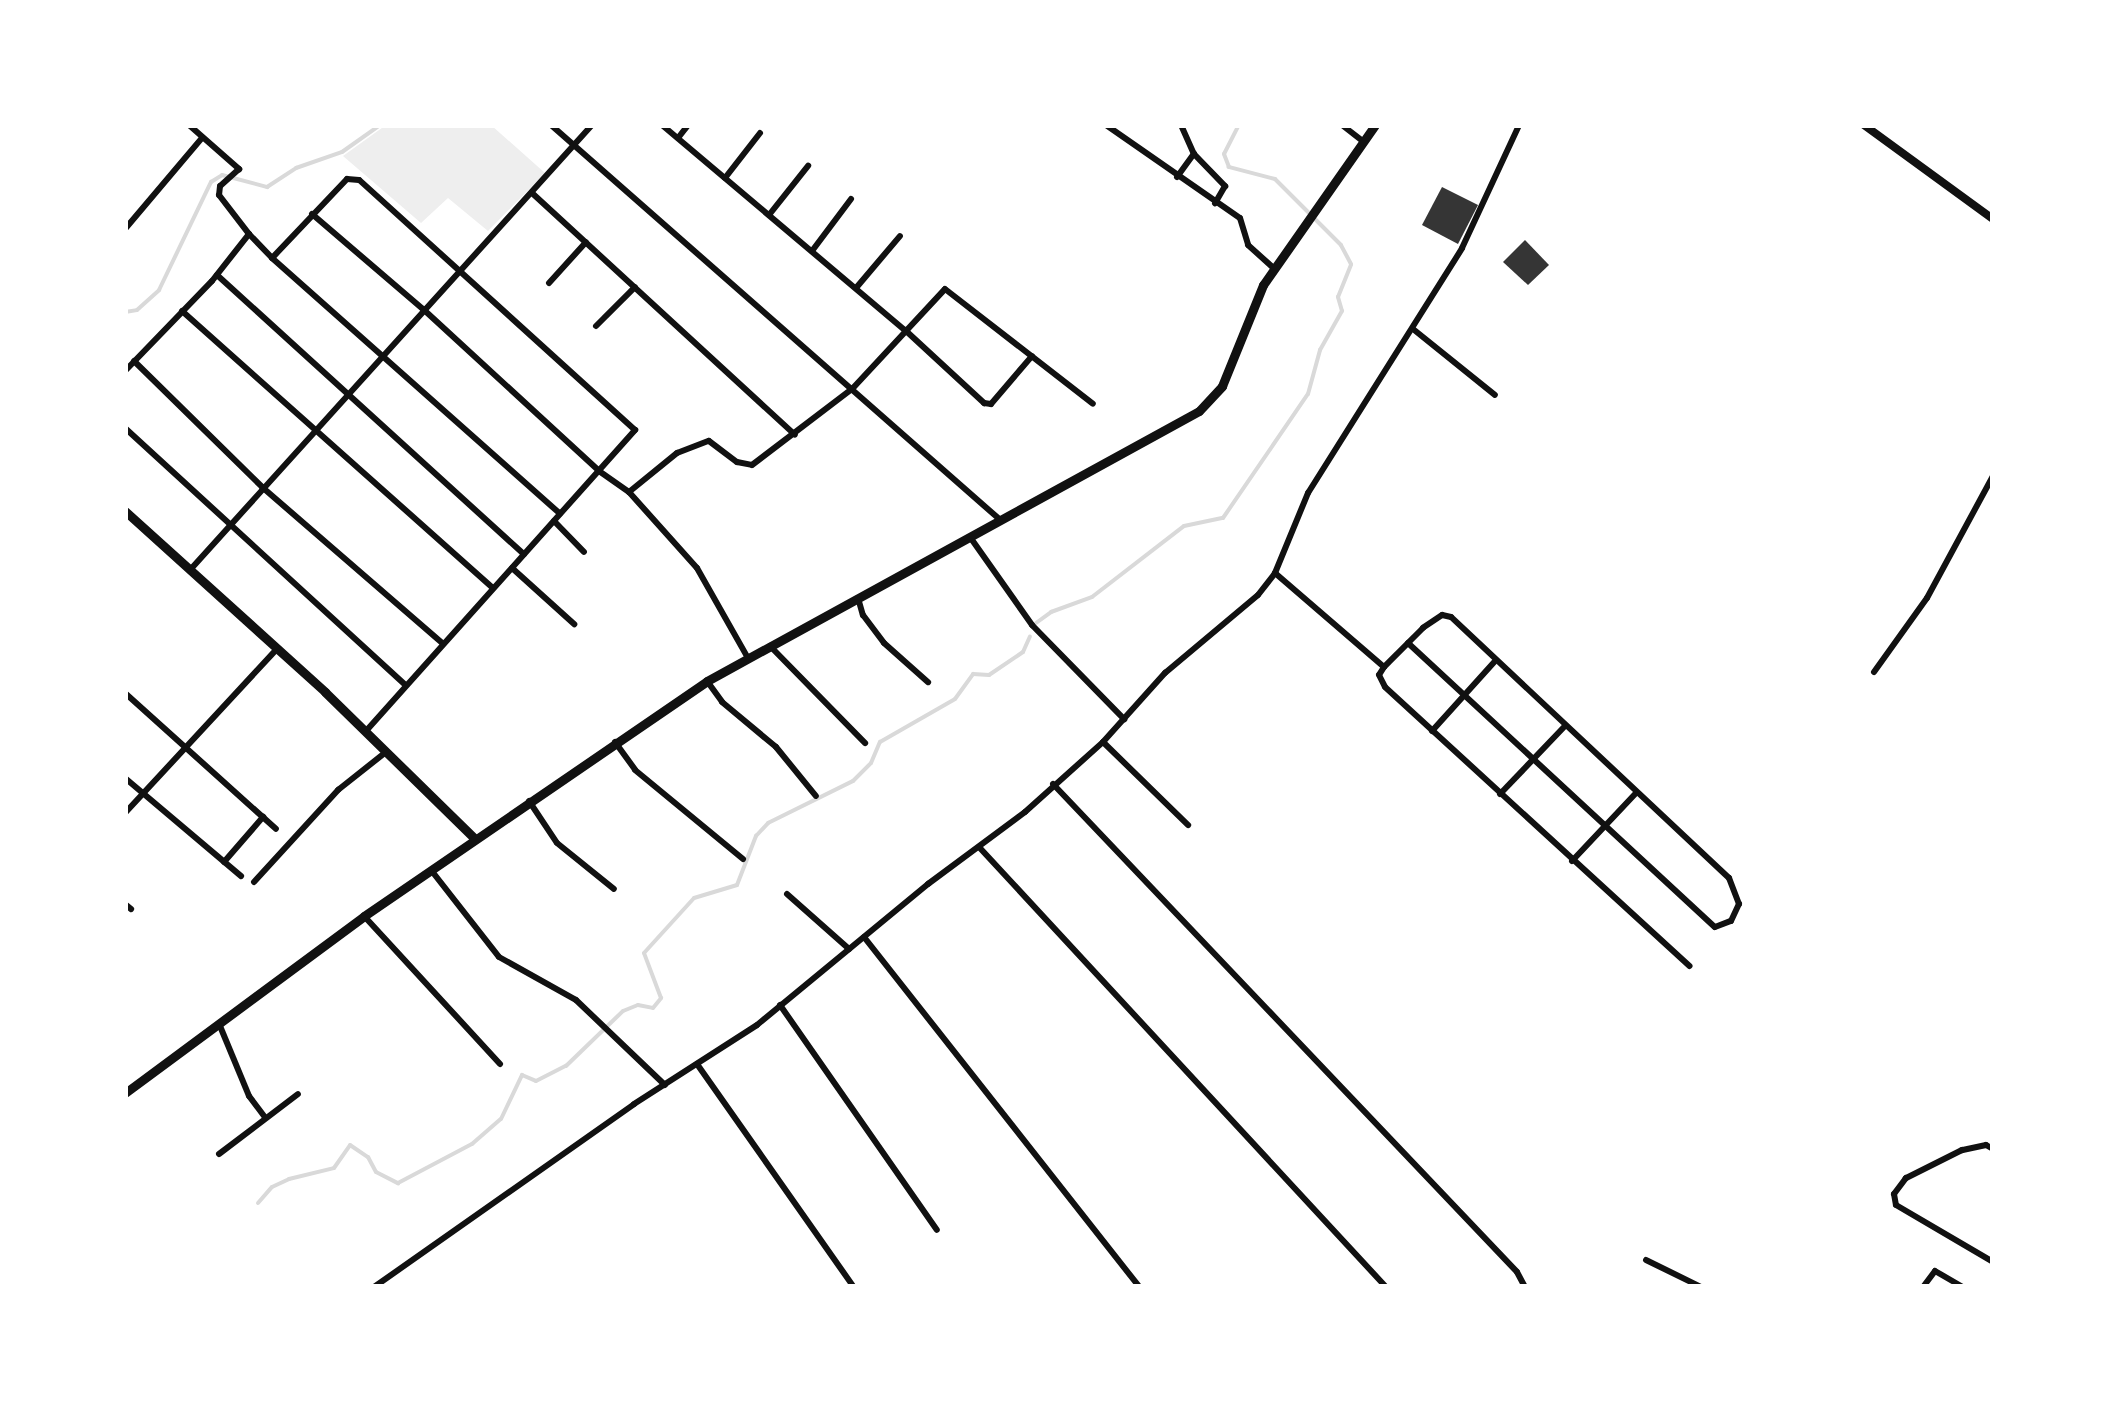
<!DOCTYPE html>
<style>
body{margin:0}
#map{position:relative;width:2118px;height:1412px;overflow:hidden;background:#fff;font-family:"Playfair Display",serif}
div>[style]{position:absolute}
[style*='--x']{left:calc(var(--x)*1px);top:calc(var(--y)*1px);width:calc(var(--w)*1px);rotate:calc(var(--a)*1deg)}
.green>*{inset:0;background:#eee}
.stream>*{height:4px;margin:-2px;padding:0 2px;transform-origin:2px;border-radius:2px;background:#d9d9d9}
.building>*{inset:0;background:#353535}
.minor>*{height:6px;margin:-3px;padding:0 3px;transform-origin:3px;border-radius:3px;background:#111}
.tertiary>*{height:8px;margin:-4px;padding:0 4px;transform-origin:4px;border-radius:4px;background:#111}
.secondary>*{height:9px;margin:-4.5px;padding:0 4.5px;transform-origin:4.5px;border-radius:4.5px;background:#111}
span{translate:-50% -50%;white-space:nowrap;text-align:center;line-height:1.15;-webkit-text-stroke:8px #fff;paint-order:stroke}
.frame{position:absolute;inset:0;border:128px solid #fff;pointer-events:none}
</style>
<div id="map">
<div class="green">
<i style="clip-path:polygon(386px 125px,491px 125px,545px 173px,488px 231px,448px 198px,421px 223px,343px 156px)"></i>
</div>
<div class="stream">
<i style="--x:125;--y:312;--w:12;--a:-9"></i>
<i style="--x:137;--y:310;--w:30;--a:-42"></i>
<i style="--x:159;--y:290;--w:120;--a:-64.3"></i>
<i style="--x:211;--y:182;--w:13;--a:-32"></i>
<i style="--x:222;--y:175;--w:47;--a:14.9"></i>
<i style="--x:267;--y:187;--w:35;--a:-33"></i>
<i style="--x:296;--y:168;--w:49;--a:-19.2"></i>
<i style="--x:342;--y:152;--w:47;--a:-35.4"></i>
<i style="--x:1036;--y:623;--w:19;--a:-36"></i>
<i style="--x:1051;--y:612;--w:44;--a:-20.1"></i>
<i style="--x:1092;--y:597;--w:116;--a:-37.7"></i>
<i style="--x:1184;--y:526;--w:40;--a:-12"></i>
<i style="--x:1223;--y:518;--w:150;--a:-55.6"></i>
<i style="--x:1308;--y:394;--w:46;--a:-74.7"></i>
<i style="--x:1320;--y:350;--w:45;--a:-60.6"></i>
<i style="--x:1342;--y:311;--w:15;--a:-106"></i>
<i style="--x:1338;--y:297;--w:35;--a:-68"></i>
<i style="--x:1351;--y:264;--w:21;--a:-118"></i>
<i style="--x:1341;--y:245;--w:93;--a:-135"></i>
<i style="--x:1275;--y:179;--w:48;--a:-165.4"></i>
<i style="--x:1229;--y:167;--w:14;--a:-111"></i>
<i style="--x:1224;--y:154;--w:33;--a:-63"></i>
<i style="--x:258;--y:1203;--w:21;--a:-49"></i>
<i style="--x:272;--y:1187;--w:19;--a:-25"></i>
<i style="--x:289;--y:1179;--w:46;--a:-13.7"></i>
<i style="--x:334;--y:1168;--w:28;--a:-55"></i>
<i style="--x:350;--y:1145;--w:22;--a:34"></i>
<i style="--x:368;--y:1157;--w:17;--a:62"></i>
<i style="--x:376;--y:1172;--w:25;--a:27"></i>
<i style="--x:398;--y:1183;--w:84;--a:-27.8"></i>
<i style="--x:472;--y:1144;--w:38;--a:-41"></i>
<i style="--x:501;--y:1119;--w:49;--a:-64.5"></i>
<i style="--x:522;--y:1075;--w:15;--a:23"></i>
<i style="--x:536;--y:1081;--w:34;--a:-27"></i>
<i style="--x:566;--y:1066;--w:79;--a:-44"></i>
<i style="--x:623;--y:1011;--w:16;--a:-22"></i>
<i style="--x:638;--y:1005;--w:15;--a:11"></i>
<i style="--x:653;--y:1008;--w:13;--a:-51"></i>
<i style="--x:661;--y:998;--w:48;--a:-110.7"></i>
<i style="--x:644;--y:953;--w:74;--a:-47.7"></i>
<i style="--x:694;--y:898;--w:45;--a:-16.8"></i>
<i style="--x:737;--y:885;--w:53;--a:-68.8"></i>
<i style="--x:756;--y:836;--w:18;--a:-47"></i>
<i style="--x:768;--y:823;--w:95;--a:-26.3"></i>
<i style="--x:853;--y:781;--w:25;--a:-45"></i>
<i style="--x:871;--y:763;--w:23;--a:-67"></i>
<i style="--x:880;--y:742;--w:86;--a:-29.8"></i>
<i style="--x:955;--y:699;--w:31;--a:-54"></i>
<i style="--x:973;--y:674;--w:16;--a:4"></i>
<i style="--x:989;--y:675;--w:41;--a:-34.1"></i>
<i style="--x:1023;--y:652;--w:17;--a:-66"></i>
</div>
<div class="building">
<i style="clip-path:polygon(1442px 187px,1478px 205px,1458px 244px,1422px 225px)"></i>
<i style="clip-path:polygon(1525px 240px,1549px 265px,1528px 285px,1503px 262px)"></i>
</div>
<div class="minor">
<i style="--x:189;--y:125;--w:67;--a:41.3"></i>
<i style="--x:239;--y:169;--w:25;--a:138"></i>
<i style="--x:220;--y:186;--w:9;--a:96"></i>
<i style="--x:219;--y:195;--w:49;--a:52.4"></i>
<i style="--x:551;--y:125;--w:595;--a:41.32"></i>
<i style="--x:662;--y:125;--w:318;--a:40.2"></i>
<i style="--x:905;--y:330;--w:108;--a:42.7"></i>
<i style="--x:984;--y:403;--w:7;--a:8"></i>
<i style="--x:991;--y:404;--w:63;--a:-49.5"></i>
<i style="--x:1106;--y:125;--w:163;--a:34.8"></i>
<i style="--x:1240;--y:218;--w:28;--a:73"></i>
<i style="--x:1248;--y:245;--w:36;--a:42"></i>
<i style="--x:1181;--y:125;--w:32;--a:66"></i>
<i style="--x:1194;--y:154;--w:45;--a:45.9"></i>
<i style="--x:1225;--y:186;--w:20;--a:120"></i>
<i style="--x:1342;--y:125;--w:28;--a:38"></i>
<i style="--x:678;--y:138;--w:16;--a:-52"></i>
<i style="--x:1177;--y:177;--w:29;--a:-54"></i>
<i style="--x:725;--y:178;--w:57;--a:-52.1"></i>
<i style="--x:532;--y:193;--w:357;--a:42.6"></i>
<i style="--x:312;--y:214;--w:146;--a:40.6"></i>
<i style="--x:423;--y:309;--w:239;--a:42.6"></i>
<i style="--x:599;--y:471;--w:37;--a:35"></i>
<i style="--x:629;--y:492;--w:62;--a:-39.1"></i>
<i style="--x:677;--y:453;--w:34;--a:-21"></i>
<i style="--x:709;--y:441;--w:35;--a:37"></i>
<i style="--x:737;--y:462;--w:15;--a:11"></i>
<i style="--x:752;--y:465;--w:127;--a:-37.3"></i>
<i style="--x:853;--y:388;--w:135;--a:-47.1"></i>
<i style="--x:945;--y:289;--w:187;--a:37.8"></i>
<i style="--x:769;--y:215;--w:63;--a:-51.5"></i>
<i style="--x:125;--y:229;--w:119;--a:-49.8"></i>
<i style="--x:812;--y:251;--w:65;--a:-53.1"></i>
<i style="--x:217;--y:275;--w:415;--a:42.3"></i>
<i style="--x:549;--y:283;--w:55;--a:-47.9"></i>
<i style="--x:856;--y:288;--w:68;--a:-49.8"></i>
<i style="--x:182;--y:311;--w:416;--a:41.7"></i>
<i style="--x:596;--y:326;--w:55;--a:-45"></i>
<i style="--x:1413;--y:329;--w:105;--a:38.8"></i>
<i style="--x:134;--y:361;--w:180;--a:44.5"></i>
<i style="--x:262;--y:487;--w:238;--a:40.9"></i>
<i style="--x:125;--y:371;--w:125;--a:-46"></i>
<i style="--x:212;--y:281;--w:60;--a:-51.8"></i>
<i style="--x:249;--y:234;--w:33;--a:46"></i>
<i style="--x:125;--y:428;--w:380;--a:42.5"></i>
<i style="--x:629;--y:492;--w:102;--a:48.2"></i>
<i style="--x:697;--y:568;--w:103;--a:60.5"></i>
<i style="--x:554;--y:521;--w:43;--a:45.9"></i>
<i style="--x:970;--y:537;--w:108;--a:54.8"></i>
<i style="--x:1032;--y:625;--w:132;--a:45.6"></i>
<i style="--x:512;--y:568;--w:84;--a:42.1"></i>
<i style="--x:190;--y:570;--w:600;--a:-47.91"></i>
<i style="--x:1275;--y:573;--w:144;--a:40.8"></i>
<i style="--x:858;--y:598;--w:18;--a:74"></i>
<i style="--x:863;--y:615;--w:35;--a:53"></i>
<i style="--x:884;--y:643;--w:59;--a:41.6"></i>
<i style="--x:1408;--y:643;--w:418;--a:42.8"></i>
<i style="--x:1715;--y:927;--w:17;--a:-21"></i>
<i style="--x:1731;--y:921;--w:19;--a:-65"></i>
<i style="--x:1739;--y:904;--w:28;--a:-111"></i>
<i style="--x:1729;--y:878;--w:381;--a:-136.8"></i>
<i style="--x:1451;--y:617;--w:9;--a:-167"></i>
<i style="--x:1442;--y:615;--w:23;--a:146"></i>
<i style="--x:1423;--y:628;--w:55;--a:135"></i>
<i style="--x:1384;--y:667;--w:9;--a:122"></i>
<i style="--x:1379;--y:675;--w:13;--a:63"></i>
<i style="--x:1385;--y:687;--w:413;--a:42.5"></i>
<i style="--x:770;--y:646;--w:136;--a:45.6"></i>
<i style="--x:1874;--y:672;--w:91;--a:-54.4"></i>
<i style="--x:1927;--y:598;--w:139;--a:-61.6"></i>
<i style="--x:707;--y:681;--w:26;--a:54"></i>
<i style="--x:722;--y:702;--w:70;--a:39.8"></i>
<i style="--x:776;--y:747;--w:63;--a:50.8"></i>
<i style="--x:125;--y:693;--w:203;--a:42"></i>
<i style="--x:366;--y:731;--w:404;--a:-48.2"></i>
<i style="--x:635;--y:430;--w:372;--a:-137.8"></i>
<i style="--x:359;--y:180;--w:12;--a:-175"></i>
<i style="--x:347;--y:179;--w:109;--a:133.5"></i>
<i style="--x:272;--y:258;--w:385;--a:41.6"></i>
<i style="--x:1432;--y:731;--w:94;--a:-48"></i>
<i style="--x:615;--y:742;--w:34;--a:54"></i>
<i style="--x:635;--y:770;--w:140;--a:39.5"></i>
<i style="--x:1103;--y:742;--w:119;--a:44.3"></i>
<i style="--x:125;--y:778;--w:152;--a:40.2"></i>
<i style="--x:1053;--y:784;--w:673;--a:46.44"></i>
<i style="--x:1517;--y:1272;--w:17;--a:62"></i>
<i style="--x:1500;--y:794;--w:94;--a:-46.3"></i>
<i style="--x:529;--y:801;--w:50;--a:56.3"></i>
<i style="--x:557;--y:843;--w:73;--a:38.9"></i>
<i style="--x:125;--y:813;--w:224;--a:-47.2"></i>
<i style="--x:979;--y:847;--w:599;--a:47.23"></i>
<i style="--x:1572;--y:861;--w:93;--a:-46.7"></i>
<i style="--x:224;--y:862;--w:60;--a:-49.1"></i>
<i style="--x:431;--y:870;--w:110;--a:52"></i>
<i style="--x:499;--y:957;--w:88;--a:29.2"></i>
<i style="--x:576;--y:1000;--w:123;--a:43.7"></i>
<i style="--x:254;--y:882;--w:125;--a:-47.6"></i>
<i style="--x:338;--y:790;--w:61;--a:-38.4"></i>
<i style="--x:787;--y:894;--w:83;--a:41.6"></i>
<i style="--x:125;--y:904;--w:8;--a:40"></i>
<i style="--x:364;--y:916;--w:201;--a:47.4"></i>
<i style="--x:864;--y:937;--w:445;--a:51.8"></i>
<i style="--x:780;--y:1005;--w:274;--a:55.1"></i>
<i style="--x:220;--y:1026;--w:76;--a:67.5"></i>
<i style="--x:249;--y:1096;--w:25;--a:53"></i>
<i style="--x:697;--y:1064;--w:273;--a:54.9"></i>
<i style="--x:1993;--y:1149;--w:8;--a:-150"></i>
<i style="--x:1986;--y:1145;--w:25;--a:168"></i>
<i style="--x:1962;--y:1150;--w:63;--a:153.4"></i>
<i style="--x:1906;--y:1178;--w:20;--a:127"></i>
<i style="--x:1894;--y:1194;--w:11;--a:80"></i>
<i style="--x:1896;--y:1205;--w:113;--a:30.4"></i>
<i style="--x:219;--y:1154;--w:99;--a:-37.2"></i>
<i style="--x:1646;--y:1260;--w:61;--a:26.1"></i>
<i style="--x:374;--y:1287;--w:318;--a:-35.1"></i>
<i style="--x:634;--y:1104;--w:146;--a:-32.7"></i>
<i style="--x:757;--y:1025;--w:222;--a:-39.5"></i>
<i style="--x:928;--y:884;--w:121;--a:-36.6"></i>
<i style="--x:1025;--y:812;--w:105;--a:-41.9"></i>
<i style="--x:1103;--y:742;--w:93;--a:-48.1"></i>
<i style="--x:1165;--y:673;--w:121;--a:-40"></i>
<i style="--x:1258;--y:595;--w:28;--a:-52"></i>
<i style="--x:1275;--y:573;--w:87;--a:-67.6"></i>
<i style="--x:1308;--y:493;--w:289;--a:-57.8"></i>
<i style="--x:1462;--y:248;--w:136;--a:-65.1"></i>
<i style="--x:1923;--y:1287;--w:20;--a:-53"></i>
<i style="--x:1935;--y:1271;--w:32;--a:30"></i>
</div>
<div class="tertiary">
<i style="--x:1864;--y:125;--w:160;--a:36.1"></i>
</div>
<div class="secondary">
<i style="--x:125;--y:511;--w:270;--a:42.1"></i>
<i style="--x:325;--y:692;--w:209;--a:44.4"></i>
<i style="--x:125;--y:1093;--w:297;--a:-36.5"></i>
<i style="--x:364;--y:916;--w:416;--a:-34.4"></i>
<i style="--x:707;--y:681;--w:561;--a:-28.76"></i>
<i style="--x:1199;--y:411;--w:34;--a:-47"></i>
<i style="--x:1222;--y:386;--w:109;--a:-67.9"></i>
<i style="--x:1263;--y:285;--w:195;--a:-55"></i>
</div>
<div class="frame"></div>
</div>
